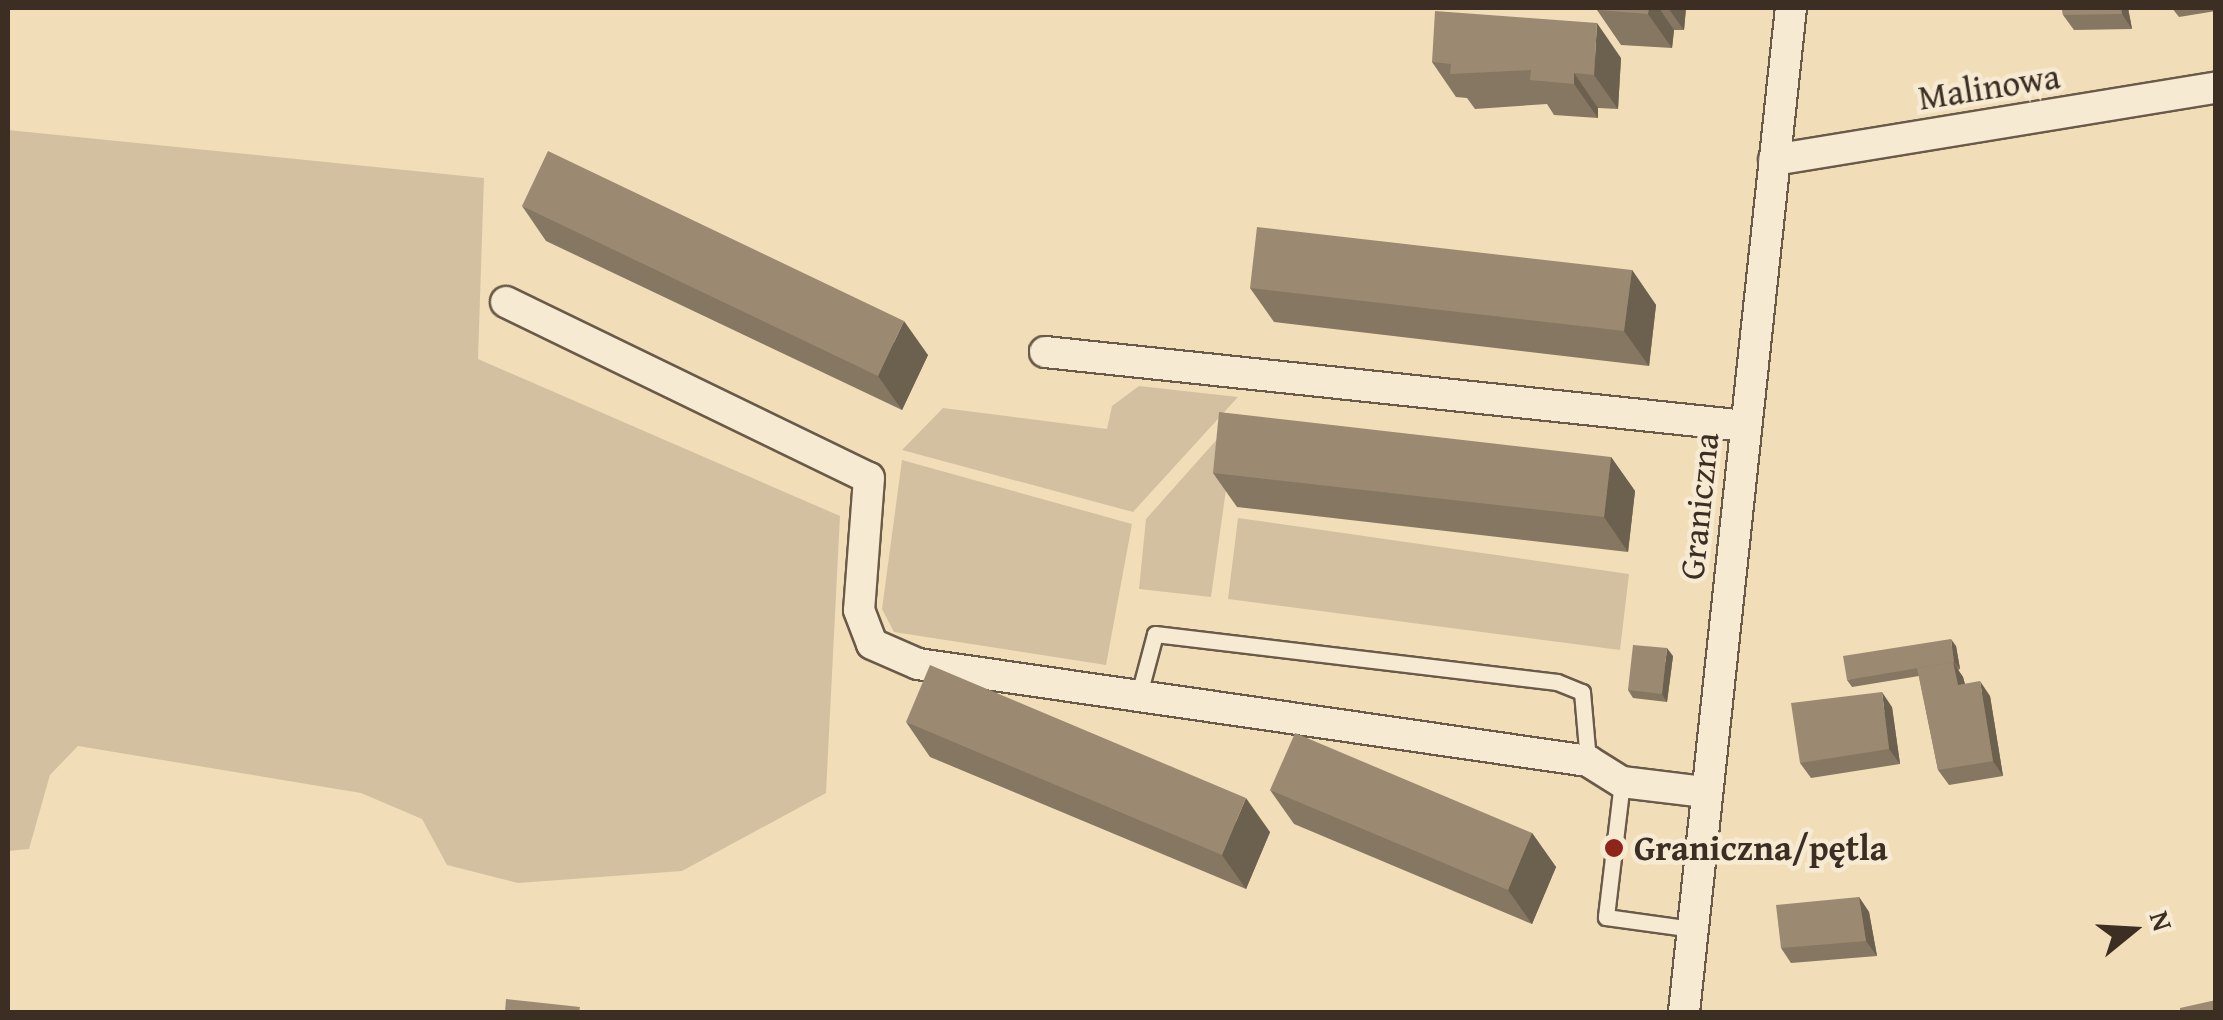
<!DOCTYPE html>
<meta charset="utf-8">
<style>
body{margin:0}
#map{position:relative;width:2223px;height:1020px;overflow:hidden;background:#f1deb9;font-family:"Gentium Book Plus",serif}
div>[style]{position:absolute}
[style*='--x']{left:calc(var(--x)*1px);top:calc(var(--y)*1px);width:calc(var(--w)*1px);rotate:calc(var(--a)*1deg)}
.green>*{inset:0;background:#d2c0a0}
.roads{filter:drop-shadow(2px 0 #6a5a49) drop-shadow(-2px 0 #6a5a49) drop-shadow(0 2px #6a5a49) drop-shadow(0 -2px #6a5a49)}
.lane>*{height:15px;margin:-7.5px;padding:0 7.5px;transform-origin:7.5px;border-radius:7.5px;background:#f6ead2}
.street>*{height:30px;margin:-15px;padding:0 15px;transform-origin:15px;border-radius:15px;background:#f6ead2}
.wall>*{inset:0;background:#857761}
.shaded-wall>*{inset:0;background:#6c614f}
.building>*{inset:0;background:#9b8a71}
.dots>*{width:28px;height:28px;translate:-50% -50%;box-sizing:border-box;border:5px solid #f6ead2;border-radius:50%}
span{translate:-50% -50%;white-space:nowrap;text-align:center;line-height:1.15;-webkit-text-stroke:9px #f6ead2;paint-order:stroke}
.street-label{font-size:35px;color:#3d2e24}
.poi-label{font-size:35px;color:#3d2e24;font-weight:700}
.left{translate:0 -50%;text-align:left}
.frame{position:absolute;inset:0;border:10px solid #3d2e24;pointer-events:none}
.north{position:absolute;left:2083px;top:880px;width:100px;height:100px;-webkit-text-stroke:8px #f6ead2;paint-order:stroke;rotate:72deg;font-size:28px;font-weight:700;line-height:40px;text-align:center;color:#3d2e24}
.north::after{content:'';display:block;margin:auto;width:35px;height:45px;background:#3d2e24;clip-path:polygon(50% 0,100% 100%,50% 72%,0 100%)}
</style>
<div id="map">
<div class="green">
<i style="clip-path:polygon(8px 130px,484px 178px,478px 359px,840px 516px,826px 793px,682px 871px,518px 883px,447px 865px,422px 819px,361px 793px,78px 746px,50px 775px,29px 849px,8px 851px)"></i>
<i style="clip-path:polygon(1139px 386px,1238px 397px,1133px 512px,902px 450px,943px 408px,1107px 429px,1112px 406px)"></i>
<i style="clip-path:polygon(1236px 418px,1211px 597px,1139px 589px,1146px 519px)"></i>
<i style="clip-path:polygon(902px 460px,1132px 524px,1106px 665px,894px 632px,882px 609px)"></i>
<i style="clip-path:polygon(1238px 518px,1629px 574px,1620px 650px,1228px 599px)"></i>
</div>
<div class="roads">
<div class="lane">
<i style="--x:1138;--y:698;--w:66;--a:-75.1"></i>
<i style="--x:1155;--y:634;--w:405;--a:6.8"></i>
<i style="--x:1557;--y:682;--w:27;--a:22"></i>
<i style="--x:1582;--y:692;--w:69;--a:85"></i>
<i style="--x:1622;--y:782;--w:136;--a:96.8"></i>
<i style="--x:1606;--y:917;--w:88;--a:7.9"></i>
</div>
<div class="street">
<i style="--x:1774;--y:160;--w:448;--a:-9.3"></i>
<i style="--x:506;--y:302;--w:403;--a:25.9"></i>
<i style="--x:869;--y:478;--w:132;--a:94.3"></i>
<i style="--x:859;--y:610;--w:36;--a:69"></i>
<i style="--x:872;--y:644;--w:50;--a:23.5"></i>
<i style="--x:918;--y:664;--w:677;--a:8.24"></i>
<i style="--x:1588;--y:761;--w:40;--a:32"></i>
<i style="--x:1622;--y:782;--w:84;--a:6.9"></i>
<i style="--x:1045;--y:352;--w:704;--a:6.03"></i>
<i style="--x:1684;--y:1012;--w:1010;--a:-83.92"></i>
</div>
</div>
<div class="wall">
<i style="clip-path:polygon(1597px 8px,1686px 8px,1684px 30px,1674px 30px,1672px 48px,1621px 45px,1597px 10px)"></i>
<i style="clip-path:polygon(2062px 8px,2128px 8px,2132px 29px,2074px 30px,2063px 15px)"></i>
<i style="clip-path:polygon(2172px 8px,2216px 8px,2216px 11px,2179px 17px)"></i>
<i style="clip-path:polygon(1621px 58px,1618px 109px,1598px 108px,1598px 118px,1554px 115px,1547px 104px,1475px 109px,1467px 98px,1456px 97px,1432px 62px)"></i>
<i style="clip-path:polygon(522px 206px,928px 355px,902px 410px,546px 241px)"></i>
<i style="clip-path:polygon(1632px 270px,1656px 305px,1649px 366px,1274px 322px,1250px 288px)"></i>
<i style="clip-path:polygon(1611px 457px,1635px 491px,1628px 552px,1237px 507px,1213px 473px)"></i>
<i style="clip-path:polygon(1956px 646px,1960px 669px,1958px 670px,1963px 677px,1965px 684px,1990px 696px,2003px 776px,1949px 785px,1938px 770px,1919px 676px,1852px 687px,1847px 680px)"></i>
<i style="clip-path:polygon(1673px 656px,1667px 702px,1633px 698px,1628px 690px)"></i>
<i style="clip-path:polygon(1892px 707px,1900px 764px,1811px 778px,1800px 763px)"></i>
<i style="clip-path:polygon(906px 722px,1270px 832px,1246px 889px,930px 757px)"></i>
<i style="clip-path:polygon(1270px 790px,1532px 833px,1556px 867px,1532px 924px,1294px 824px)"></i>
<i style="clip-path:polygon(1859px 897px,1869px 912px,1877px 956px,1791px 963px,1781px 948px)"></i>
</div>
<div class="shaded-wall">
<i style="clip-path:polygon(1649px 8px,1659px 8px,1674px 30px,1672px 48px,1648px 14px)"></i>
<i style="clip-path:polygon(1668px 8px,1686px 8px,1684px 30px)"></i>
<i style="clip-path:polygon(2121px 8px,2128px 8px,2132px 29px,2122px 14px)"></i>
<i style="clip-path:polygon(1597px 23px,1621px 58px,1618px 109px,1594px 75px)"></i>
<i style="clip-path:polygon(1574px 73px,1598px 108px,1598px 118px,1574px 84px)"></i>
<i style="clip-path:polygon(1632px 270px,1656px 305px,1649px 366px,1624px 331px)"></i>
<i style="clip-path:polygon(904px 321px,928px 355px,902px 410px,878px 376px)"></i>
<i style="clip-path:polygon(1611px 457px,1635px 491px,1628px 552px,1604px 517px)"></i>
<i style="clip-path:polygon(1951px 639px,1956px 646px,1960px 669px,1954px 662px)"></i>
<i style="clip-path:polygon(1667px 648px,1673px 656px,1667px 702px,1662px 694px)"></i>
<i style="clip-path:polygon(1953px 662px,1963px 677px,1969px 700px,1958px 685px)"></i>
<i style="clip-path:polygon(1980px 681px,1990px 696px,2003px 776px,1993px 761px)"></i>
<i style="clip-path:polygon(1882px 692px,1892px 707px,1900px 764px,1889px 749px)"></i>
<i style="clip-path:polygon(1246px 798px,1270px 832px,1246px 889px,1222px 855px)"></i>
<i style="clip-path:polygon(1532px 833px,1556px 867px,1532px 924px,1508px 890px)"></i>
<i style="clip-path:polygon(1859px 897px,1869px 912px,1877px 956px,1866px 941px)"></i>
</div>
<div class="building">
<i style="clip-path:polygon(1597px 8px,1649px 8px,1648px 14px,1597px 10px)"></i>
<i style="clip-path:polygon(2062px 8px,2121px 8px,2122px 14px,2063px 15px)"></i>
<i style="clip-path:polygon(1435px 11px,1597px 23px,1594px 75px,1574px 73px,1574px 84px,1530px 80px,1531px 70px,1450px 74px,1451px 64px,1432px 62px)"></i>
<i style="clip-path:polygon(548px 151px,904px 321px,878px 376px,522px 206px)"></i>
<i style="clip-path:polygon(1257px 227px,1632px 270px,1624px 331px,1250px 288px)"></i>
<i style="clip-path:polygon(1219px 412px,1611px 457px,1604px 517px,1213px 473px)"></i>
<i style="clip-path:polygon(1951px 639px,1954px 662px,1847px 680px,1843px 656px)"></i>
<i style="clip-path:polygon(1633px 645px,1667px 648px,1662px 694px,1628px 690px)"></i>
<i style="clip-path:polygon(1953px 662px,1958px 685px,1980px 681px,1993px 761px,1938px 770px,1917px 668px)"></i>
<i style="clip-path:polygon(930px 665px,1246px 798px,1222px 855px,906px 722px)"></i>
<i style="clip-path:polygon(1882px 692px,1889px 749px,1800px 763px,1791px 703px)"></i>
<i style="clip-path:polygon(1295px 733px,1532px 833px,1508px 890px,1270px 790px)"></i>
<i style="clip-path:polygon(1859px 897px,1866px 941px,1781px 948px,1776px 905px)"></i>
<i style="clip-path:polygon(506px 999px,580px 1007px,579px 1012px,505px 1012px)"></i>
<i style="clip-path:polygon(2216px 1000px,2216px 1012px,2180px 1012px,2180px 1008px)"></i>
</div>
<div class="dots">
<i style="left:1614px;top:848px;background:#8f2418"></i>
</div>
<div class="street-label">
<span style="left:1989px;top:87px;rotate:-9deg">Malinowa</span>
<span style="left:1699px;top:506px;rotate:-84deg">Graniczna</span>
</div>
<div class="poi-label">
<span class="left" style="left:1634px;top:848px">Graniczna/pętla</span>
</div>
<div class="frame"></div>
<div class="north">N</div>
</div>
